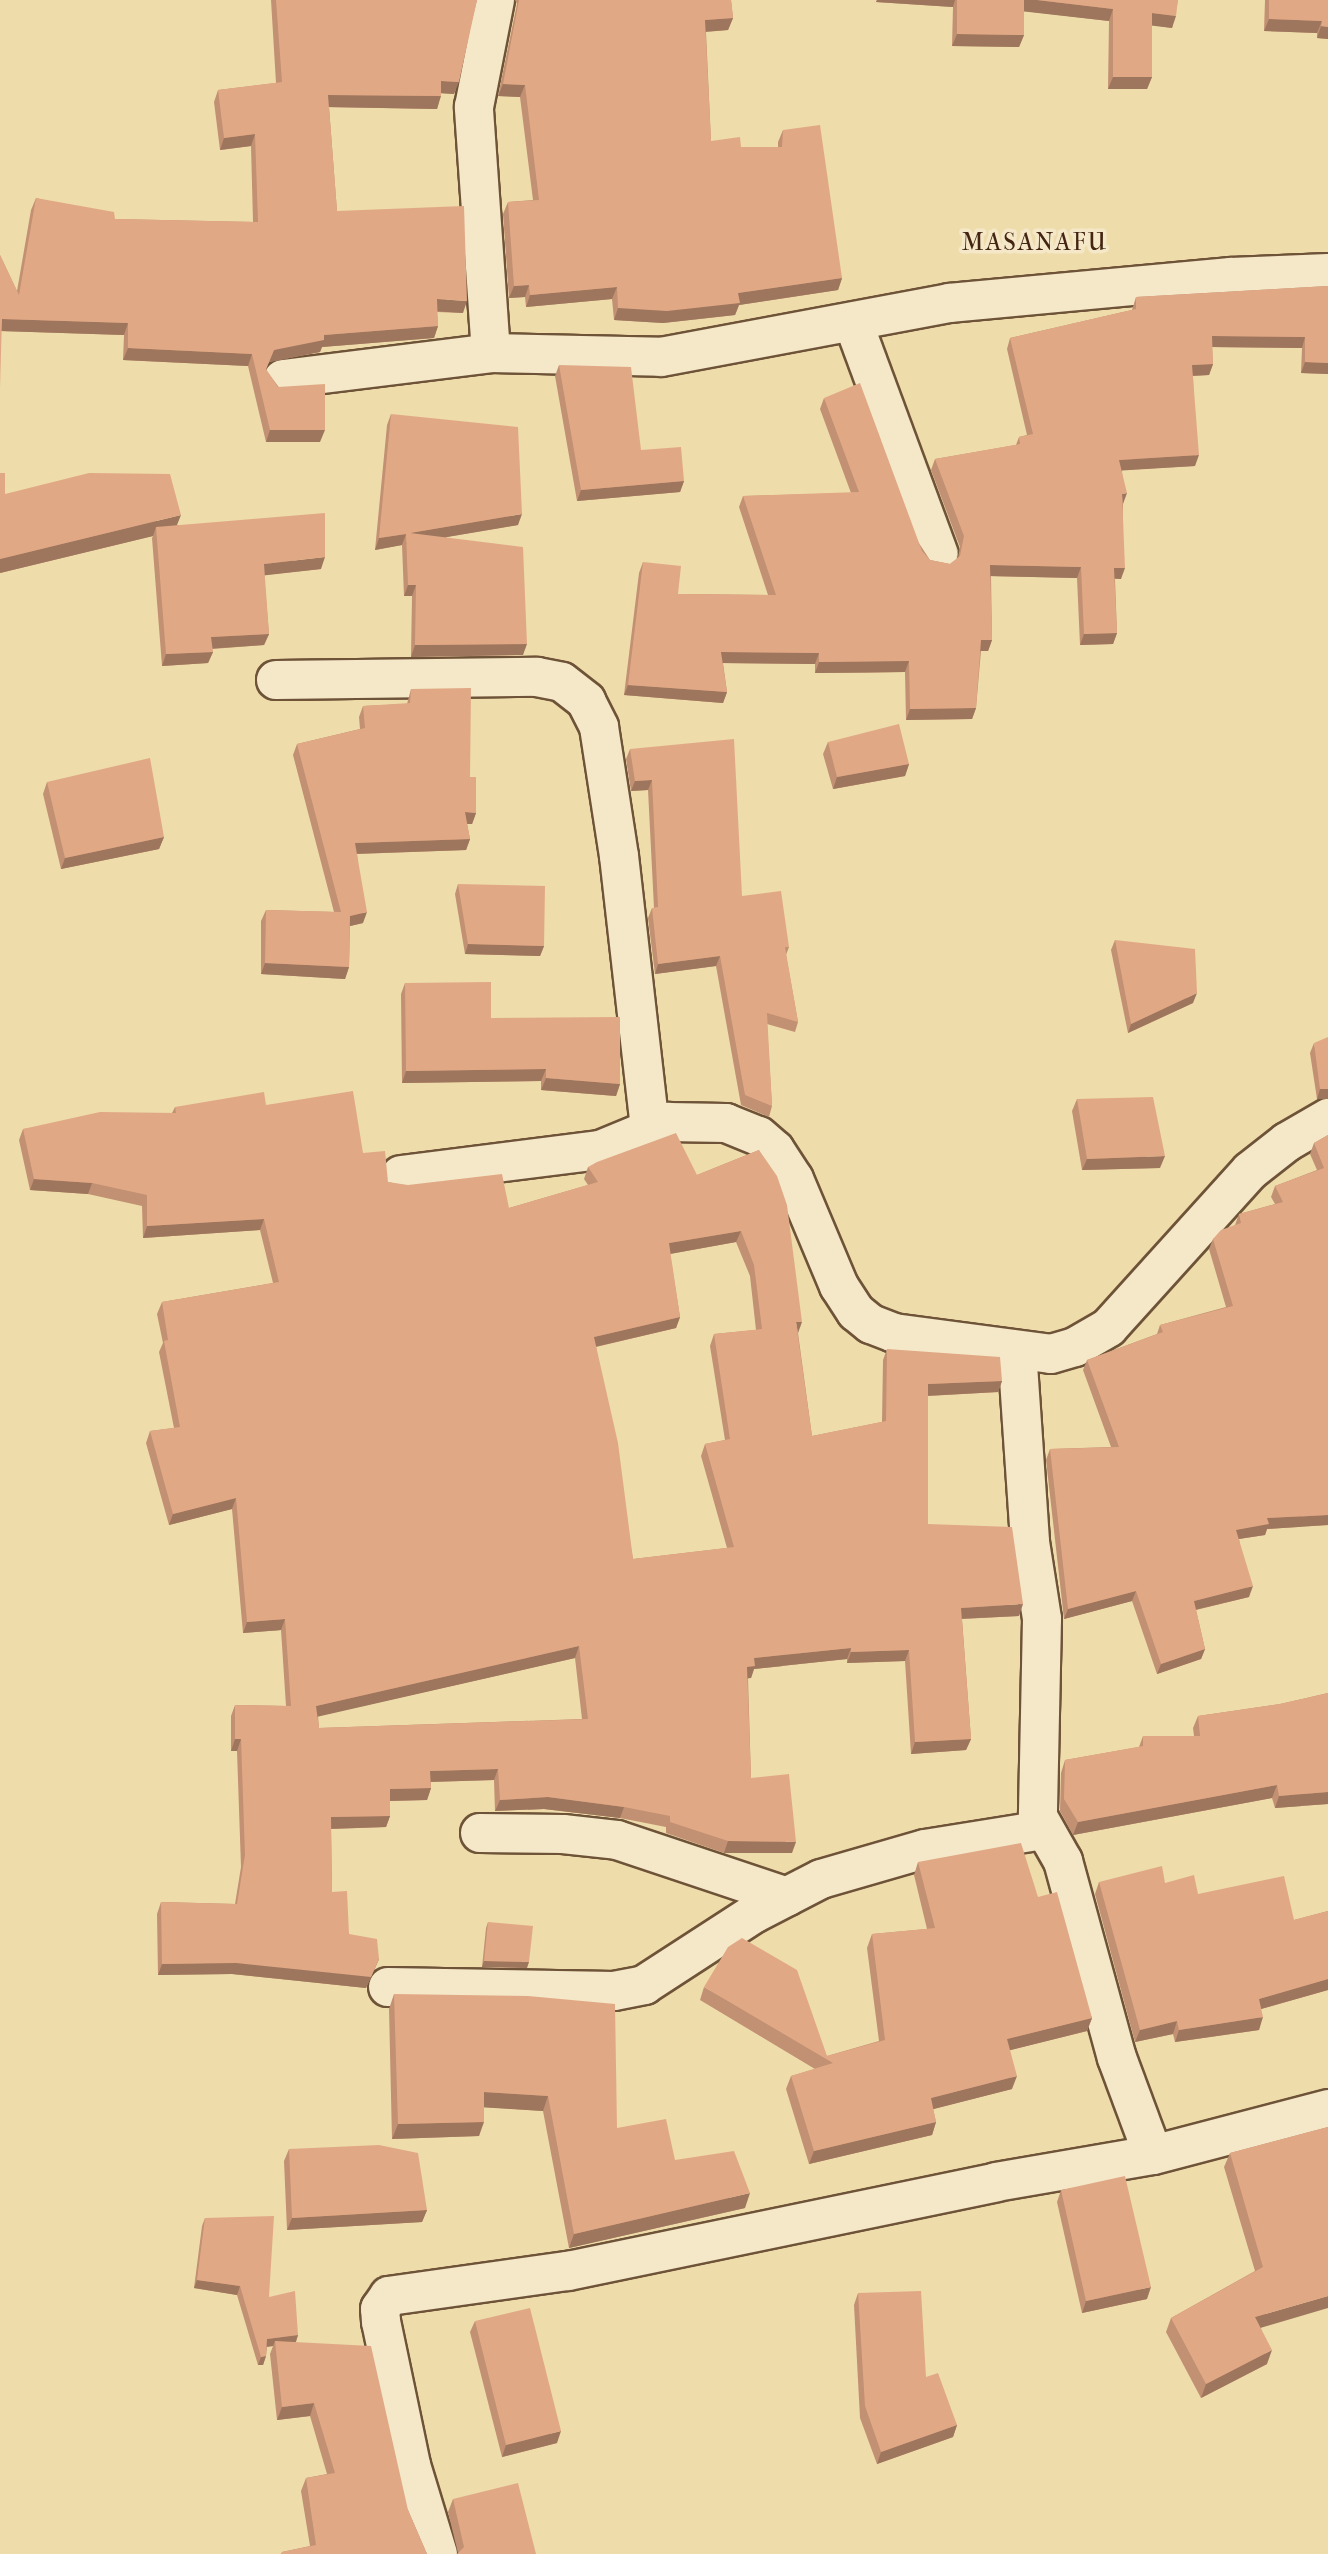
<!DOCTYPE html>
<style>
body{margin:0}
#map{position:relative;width:1328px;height:2554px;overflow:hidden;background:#eedcab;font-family:"IM FELL French Canon",serif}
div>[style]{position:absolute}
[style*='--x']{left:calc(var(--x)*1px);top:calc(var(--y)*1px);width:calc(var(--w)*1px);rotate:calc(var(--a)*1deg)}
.roads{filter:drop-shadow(2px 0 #6e5338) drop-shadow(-2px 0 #6e5338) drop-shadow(0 2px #6e5338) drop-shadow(0 -2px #6e5338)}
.minor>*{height:38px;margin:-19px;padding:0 19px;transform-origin:19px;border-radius:19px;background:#f4e8c8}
.wall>*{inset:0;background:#c29072}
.shaded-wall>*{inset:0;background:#9e765d}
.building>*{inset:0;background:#e1a885}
span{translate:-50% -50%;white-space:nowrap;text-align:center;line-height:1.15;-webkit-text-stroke:7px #f4e8c8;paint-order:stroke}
.neighbourhood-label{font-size:24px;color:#432511;letter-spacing:2px}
</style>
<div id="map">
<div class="roads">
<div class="minor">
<i style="--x:853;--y:322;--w:247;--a:69.7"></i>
<i style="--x:491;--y:353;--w:247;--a:-94"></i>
<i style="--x:474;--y:107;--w:109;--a:-78.9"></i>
<i style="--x:283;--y:379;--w:210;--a:-7.1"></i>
<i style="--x:491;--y:353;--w:170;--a:1.3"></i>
<i style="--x:661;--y:357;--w:293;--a:-10.6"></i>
<i style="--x:949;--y:303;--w:283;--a:-5.3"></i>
<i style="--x:1231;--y:277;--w:97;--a:-2.4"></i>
<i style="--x:276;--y:680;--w:261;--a:-0.7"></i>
<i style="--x:537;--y:677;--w:25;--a:11"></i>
<i style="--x:562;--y:682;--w:31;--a:38"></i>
<i style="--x:586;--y:701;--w:29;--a:63"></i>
<i style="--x:599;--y:727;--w:131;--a:81.2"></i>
<i style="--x:619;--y:856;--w:274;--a:83.5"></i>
<i style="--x:401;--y:1175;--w:201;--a:-7.2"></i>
<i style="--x:600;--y:1150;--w:74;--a:-22.4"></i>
<i style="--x:668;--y:1122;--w:58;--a:1"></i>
<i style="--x:726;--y:1123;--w:35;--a:22"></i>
<i style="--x:759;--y:1136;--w:21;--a:41"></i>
<i style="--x:775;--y:1150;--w:35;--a:57"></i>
<i style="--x:794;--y:1179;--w:116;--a:67.2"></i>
<i style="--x:839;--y:1286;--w:31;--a:57"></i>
<i style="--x:856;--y:1312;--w:19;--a:39"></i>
<i style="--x:871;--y:1324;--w:25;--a:21"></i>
<i style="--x:894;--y:1333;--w:158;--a:7.6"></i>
<i style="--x:1051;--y:1354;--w:25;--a:-16"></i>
<i style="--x:1075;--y:1347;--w:39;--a:-30"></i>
<i style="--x:1109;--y:1327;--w:210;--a:-47.9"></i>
<i style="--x:1250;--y:1171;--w:47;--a:-38.1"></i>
<i style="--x:1287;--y:1142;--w:48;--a:-30.3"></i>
<i style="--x:1017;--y:1350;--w:192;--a:86.1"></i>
<i style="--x:1030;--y:1542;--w:78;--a:81.1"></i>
<i style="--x:1042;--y:1619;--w:198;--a:91.2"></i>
<i style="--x:1038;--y:1817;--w:51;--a:60.4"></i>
<i style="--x:1063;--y:1861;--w:204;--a:74.7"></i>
<i style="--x:1117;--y:2058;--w:103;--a:69.6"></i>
<i style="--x:480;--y:1833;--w:83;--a:0.7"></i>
<i style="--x:563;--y:1834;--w:54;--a:6.3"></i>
<i style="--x:617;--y:1840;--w:179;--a:18.5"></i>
<i style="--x:388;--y:1987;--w:226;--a:1"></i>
<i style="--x:614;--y:1991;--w:31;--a:-11"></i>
<i style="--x:644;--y:1985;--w:132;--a:-33"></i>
<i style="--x:755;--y:1913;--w:74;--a:-27.3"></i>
<i style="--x:821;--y:1879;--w:108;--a:-16.1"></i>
<i style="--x:925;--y:1849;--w:120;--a:-9.1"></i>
<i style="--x:438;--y:2554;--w:93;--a:-106.9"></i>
<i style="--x:411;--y:2465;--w:146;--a:-101.8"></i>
<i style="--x:381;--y:2322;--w:13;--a:-94"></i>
<i style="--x:380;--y:2309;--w:16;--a:-55"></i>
<i style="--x:389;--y:2296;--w:181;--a:-8"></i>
<i style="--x:568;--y:2271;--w:437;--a:-11.7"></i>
<i style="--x:996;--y:2182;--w:159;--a:-9.8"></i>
<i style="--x:1153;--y:2155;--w:181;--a:-14.7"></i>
</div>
</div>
<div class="wall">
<i style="clip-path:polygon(271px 0,477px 0,454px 94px,441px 93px,437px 109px,329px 107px,337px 211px,463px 313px,437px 312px,438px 326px,434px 338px,322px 347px,320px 352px,269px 362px,266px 370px,320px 442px,266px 442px,248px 366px,123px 360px,124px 335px,1px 331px,0 255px,17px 291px,31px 210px,36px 198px,115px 219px,253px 222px,251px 146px,220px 150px,214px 102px,218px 90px,276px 83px)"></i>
<i style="clip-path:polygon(515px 0,731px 0,733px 18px,728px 30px,706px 32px,711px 141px,741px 147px,778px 147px,778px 142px,783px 130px,842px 278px,838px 290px,739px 305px,735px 315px,663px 323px,614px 320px,612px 299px,526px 307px,525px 297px,509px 298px,503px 214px,508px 202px,533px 200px,520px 97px,498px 96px,517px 4px)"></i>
<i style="clip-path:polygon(877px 0,1178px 0,1172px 28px,1152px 25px,1152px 77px,1147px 89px,1108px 89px,1109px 21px,1024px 11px,1024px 35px,1019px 47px,952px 46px,953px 7px,876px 2px)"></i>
<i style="clip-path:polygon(1265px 0,1328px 0,1328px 39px,1317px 38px,1317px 33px,1264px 31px)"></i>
<i style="clip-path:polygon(1328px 286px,1328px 374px,1301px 373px,1302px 348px,1212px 347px,1213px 364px,1209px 375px,1193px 376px,1195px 466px,1122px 470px,1123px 504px,1121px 579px,1115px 579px,1117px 633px,1113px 644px,1080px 645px,1077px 578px,991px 576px,992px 640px,988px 651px,981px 651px,976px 708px,972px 719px,906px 720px,905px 672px,815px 673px,815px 664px,723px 663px,727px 692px,723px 703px,624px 695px,639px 573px,643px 562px,678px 594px,768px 595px,739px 507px,743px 496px,851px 493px,820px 409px,824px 398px,930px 560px,950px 564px,958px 558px,960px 547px,931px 470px,935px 459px,1016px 445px,1019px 437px,1027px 435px,1007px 349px,1010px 338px,1132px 310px,1136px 297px)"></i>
<i style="clip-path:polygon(559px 365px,641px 450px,684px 481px,680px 492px,577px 501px,555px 376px)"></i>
<i style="clip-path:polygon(391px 414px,518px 525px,446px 537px,523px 655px,411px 657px,412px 596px,404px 596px,402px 545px,375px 550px,387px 425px)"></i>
<i style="clip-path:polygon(0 473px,5px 494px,177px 525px,321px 569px,264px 575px,269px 634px,264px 645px,212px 649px,213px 652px,208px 663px,162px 666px,152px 538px,153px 536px,0 573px)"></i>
<i style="clip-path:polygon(411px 689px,470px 777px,476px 813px,472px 824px,467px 824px,470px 839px,466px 850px,357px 854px,363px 923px,350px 926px,349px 967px,345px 979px,261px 974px,261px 921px,266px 910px,334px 912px,293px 755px,297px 744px,360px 729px,359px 717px,363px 706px,407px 704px)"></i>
<i style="clip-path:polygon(828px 742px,909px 764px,905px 776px,833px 789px,823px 754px)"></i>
<i style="clip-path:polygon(630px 749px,742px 896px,789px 947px,786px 955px,798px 1022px,795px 1032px,767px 1024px,772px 1106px,769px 1117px,741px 1105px,716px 966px,655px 974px,648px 918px,652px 908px,654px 908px,648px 790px,631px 791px,626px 759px)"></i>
<i style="clip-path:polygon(47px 782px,164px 837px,159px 849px,61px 869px,43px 794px)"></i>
<i style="clip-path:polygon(458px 884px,544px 946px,540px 956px,465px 954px,455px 894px)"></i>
<i style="clip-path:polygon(1115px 940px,1193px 1003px,1128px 1033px,1111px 950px)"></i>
<i style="clip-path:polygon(405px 983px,491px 1018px,620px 1084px,616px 1096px,541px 1090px,541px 1081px,402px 1083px,401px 994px)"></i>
<i style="clip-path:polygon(1314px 1043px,1328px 1099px,1317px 1099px,1310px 1053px)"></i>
<i style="clip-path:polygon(1077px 1099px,1160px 1168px,1082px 1170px,1072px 1111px)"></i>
<i style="clip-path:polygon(evenodd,266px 1105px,363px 1153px,388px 1182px,509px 1208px,588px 1185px,584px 1179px,588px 1167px,697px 1175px,759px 1150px,798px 1333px,812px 1436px,882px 1422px,883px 1360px,887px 1349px,1002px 1381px,998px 1392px,928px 1396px,928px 1524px,1019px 1616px,962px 1619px,971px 1739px,966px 1750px,911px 1754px,905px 1661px,847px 1663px,847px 1659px,754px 1669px,751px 1678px,748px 1678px,751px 1778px,792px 1853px,724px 1853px,666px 1833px,666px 1827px,620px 1818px,544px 1809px,495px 1811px,494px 1780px,431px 1782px,431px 1788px,427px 1800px,390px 1801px,390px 1816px,386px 1827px,331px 1829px,332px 1892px,349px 1934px,379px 1959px,366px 1988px,232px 1974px,158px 1975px,157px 1914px,161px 1902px,235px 1904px,241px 1867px,237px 1751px,231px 1751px,231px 1716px,235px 1705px,286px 1706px,281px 1630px,243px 1633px,232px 1509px,169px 1525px,146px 1443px,150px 1431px,174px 1428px,159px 1352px,163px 1343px,157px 1314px,162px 1302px,273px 1283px,260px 1230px,143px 1238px,142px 1206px,88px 1194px,30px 1190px,19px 1140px,23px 1129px,172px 1113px,175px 1107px,266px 1105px,736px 1242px,750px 1276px,756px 1330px,714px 1334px,710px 1346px,725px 1440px,705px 1444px,701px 1456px,727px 1548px,633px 1559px,596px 1347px,676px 1328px,680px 1317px,670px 1254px,736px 1242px,266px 1105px,575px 1658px,582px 1719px,319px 1728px,318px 1716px,575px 1658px)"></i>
<i style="clip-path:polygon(1328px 1135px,1328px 1525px,1267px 1529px,1265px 1535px,1239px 1539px,1249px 1597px,1196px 1610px,1205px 1649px,1201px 1659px,1157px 1674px,1132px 1601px,1064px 1619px,1046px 1460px,1050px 1449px,1111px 1447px,1083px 1370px,1087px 1360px,1157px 1334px,1160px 1325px,1226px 1307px,1209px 1249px,1213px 1239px,1235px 1225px,1239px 1214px,1275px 1204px,1271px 1197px,1275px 1186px,1317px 1170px,1310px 1154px,1314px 1143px)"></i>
<i style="clip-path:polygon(1328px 1693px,1328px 1804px,1275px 1808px,1272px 1798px,1073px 1835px,1060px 1811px,1061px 1773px,1065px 1760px,1139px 1747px,1143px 1736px,1194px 1736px,1193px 1728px,1198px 1716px,1280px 1704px)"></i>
<i style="clip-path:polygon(918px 1862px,1038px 1897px,1092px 2018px,1087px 2031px,1010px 2050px,1012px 2089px,933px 2109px,936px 2122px,932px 2135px,809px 2164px,786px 2089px,791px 2076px,815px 2069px,700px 2000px,704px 1987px,827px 2056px,879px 2041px,867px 1948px,872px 1934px,927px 1929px,914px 1875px)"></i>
<i style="clip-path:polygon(1099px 1882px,1165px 1883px,1198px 1894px,1294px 1920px,1328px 1911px,1328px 1990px,1261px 2009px,1259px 2030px,1175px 2042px,1173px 2034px,1135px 2042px,1095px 1894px)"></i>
<i style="clip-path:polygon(488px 1922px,527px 1968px,482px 1967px,486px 1928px)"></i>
<i style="clip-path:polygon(394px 1994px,617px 2128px,675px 2160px,745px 2208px,569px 2248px,543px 2111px,484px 2107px,479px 2136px,392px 2139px,389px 2009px)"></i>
<i style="clip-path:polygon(1328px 2127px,1261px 2328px,1267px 2364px,1201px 2398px,1166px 2332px,1171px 2318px,1255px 2271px,1224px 2167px,1230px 2153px)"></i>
<i style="clip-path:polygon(289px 2149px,427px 2210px,422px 2222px,287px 2230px,284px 2161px)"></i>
<i style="clip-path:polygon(1061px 2190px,1147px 2299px,1082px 2313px,1057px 2202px)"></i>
<i style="clip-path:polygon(205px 2218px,269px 2297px,298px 2335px,296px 2342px,408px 2510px,427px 2554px,281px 2554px,282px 2552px,310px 2546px,301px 2491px,306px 2478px,327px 2474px,310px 2416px,277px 2420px,270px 2354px,273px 2346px,267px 2347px,266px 2356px,263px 2365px,258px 2365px,237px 2295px,194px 2288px,202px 2226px)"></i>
<i style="clip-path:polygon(858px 2293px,926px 2377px,957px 2425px,953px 2437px,877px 2464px,860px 2418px,854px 2305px)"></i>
<i style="clip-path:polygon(475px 2321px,557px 2443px,502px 2457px,470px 2332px)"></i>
<i style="clip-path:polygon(453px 2499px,536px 2554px,458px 2553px,448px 2512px)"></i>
</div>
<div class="shaded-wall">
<i style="clip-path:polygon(877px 0,955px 0,953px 7px,876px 2px)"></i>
<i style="clip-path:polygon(1024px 0,1037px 0,1113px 9px,1109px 21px,1020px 11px)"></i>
<i style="clip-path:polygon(1152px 13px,1176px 16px,1172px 28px,1147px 25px)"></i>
<i style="clip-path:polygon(733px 18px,728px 30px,701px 32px,705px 20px)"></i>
<i style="clip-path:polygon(1269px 19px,1322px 21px,1317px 33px,1264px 31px)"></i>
<i style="clip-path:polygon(1321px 26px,1328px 27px,1328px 39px,1317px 38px)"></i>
<i style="clip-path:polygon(957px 34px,1024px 35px,1019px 47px,952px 46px)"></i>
<i style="clip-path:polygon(1113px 77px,1152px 77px,1147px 89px,1108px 89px)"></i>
<i style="clip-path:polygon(441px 81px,459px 82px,454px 94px,437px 93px)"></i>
<i style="clip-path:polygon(503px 84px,525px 85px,520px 97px,498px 96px)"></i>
<i style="clip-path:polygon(328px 95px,441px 96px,437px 109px,324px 107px)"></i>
<i style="clip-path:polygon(255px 134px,251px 146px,220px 150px,224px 138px)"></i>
<i style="clip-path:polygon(842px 278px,838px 290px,739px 305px,735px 315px,663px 323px,614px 320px,618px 308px,738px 293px)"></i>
<i style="clip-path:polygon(529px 285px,525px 297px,509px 298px,514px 286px)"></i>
<i style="clip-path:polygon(617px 287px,612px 299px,526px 307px,530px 295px)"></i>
<i style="clip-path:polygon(437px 299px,467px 301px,463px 313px,433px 311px)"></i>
<i style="clip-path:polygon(2px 319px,128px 323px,124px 335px,0 331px)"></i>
<i style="clip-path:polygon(438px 326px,434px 338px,322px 347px,320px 352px,269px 362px,261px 381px,274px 350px,324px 335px)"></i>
<i style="clip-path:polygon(1212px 336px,1305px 337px,1302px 348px,1208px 347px)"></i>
<i style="clip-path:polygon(128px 348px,252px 354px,248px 366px,123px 360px)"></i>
<i style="clip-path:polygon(1305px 362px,1328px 363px,1328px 374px,1301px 373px)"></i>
<i style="clip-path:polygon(1213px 364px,1209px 375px,1188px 376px,1192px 365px)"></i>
<i style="clip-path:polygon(270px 430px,325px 430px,320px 442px,266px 442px)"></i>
<i style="clip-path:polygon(1199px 455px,1195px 466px,1115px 471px,1119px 460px)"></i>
<i style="clip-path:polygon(684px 481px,680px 492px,577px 501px,581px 490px)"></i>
<i style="clip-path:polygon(1127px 493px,1123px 504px,1122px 494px)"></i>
<i style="clip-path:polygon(522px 514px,518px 525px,406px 544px,410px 533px)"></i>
<i style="clip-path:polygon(181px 515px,175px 530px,156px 527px,153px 536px,0 573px,0 559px)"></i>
<i style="clip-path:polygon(406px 534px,402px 545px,375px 550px,379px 538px)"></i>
<i style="clip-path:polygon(325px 557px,321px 569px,259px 576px,264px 564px)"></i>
<i style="clip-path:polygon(990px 565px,1081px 567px,1077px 578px,986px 576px)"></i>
<i style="clip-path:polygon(1114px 568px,1125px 568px,1121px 579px,1111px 578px)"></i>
<i style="clip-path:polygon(408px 585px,416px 585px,412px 596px,404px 596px)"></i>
<i style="clip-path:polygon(1117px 633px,1113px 644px,1080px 645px,1084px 634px)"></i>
<i style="clip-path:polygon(269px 634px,264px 645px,206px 649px,211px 637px)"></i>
<i style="clip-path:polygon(981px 640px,992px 640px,988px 651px,977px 651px)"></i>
<i style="clip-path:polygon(527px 644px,523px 655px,411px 657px,415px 645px)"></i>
<i style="clip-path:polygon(213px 652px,208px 663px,162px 666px,166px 654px)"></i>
<i style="clip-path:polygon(721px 652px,819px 653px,815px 664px,717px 663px)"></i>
<i style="clip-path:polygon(909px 661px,905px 672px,815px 673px,819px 662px)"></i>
<i style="clip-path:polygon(628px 685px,727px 692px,723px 703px,624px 695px)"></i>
<i style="clip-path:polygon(976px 708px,972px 719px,906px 720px,910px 709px)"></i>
<i style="clip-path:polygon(909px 764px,905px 776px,833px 789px,837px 777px)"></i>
<i style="clip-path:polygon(652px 780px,648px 790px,631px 791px,635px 781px)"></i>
<i style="clip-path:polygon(465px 812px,476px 813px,472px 824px,461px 824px)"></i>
<i style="clip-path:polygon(164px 837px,159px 849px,61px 869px,65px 858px)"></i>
<i style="clip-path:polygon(470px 839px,466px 850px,351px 854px,355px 843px)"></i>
<i style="clip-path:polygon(367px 912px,363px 923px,346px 927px,350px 916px)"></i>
<i style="clip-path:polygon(468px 944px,544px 946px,540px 956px,465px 954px)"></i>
<i style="clip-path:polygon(720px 956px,716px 966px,655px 974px,658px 964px)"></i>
<i style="clip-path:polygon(265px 963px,349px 967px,345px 979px,261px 974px)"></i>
<i style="clip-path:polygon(1197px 993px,1193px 1003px,1128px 1033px,1131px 1024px)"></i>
<i style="clip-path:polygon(546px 1069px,541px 1081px,402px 1083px,406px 1071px)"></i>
<i style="clip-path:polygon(546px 1078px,620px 1084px,616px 1096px,541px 1090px)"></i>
<i style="clip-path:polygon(1320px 1089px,1328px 1089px,1328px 1099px,1317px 1099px)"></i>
<i style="clip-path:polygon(1165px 1156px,1160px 1168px,1082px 1170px,1087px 1159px)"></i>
<i style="clip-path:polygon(34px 1179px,92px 1183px,88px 1194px,30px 1190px)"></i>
<i style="clip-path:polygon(264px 1219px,260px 1230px,143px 1238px,147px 1226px)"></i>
<i style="clip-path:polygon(741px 1231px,736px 1242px,664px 1255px,669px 1243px)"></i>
<i style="clip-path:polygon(680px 1317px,676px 1328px,590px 1348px,594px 1337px)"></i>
<i style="clip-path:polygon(796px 1322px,802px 1322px,798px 1333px)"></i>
<i style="clip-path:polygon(1002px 1381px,998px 1392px,924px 1396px,928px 1384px)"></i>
<i style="clip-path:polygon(236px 1498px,232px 1509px,169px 1525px,173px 1514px)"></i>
<i style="clip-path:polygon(1328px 1515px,1328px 1525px,1267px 1529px,1265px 1535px,1232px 1540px,1236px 1530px,1267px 1518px)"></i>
<i style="clip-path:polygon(1253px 1586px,1249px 1597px,1190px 1611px,1194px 1601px)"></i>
<i style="clip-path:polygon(1136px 1591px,1132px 1601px,1064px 1619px,1068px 1609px)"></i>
<i style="clip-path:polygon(1023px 1604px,1019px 1616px,957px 1619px,961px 1608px)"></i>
<i style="clip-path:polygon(285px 1619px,281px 1630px,243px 1633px,247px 1622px)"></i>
<i style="clip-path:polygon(579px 1646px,575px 1658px,312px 1718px,316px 1706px)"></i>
<i style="clip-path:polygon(851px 1648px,847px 1659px,754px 1669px,751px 1678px,743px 1679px,747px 1667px,754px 1658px)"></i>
<i style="clip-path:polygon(1205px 1649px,1201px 1659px,1157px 1674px,1161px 1664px)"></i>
<i style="clip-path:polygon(909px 1650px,905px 1661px,847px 1663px,851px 1652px)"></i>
<i style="clip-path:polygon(235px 1739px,241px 1739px,237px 1751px,231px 1751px)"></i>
<i style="clip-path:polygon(971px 1739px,966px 1750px,911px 1754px,915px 1742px)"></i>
<i style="clip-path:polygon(498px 1769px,494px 1780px,426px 1782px,430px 1771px)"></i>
<i style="clip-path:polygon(1277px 1785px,1272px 1798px,1073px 1835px,1078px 1822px)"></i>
<i style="clip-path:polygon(431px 1788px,427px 1800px,386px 1801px,390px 1789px)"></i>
<i style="clip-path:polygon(1328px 1792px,1328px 1804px,1275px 1808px,1279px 1796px)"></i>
<i style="clip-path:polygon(548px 1797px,624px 1807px,620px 1818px,544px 1809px,495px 1811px,500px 1800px)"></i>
<i style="clip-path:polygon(390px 1816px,386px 1827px,326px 1829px,331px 1817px)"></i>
<i style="clip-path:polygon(728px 1841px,796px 1842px,792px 1853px,724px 1853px)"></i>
<i style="clip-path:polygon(379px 1959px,366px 1988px,232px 1974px,158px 1975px,162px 1964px)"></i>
<i style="clip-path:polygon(484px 1961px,529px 1962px,527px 1968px,482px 1967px)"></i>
<i style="clip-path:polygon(1328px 1979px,1328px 1990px,1254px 2011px,1259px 1999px)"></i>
<i style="clip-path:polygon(1263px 2017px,1259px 2030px,1175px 2042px,1179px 2030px)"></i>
<i style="clip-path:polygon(1092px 2018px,1087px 2031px,1003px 2052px,1007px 2039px)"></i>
<i style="clip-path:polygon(1177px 2021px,1173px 2034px,1135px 2042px,1140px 2030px)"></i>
<i style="clip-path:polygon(1017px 2076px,1012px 2089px,926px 2111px,931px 2098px)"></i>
<i style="clip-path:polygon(484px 2092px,548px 2096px,543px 2111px,478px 2107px)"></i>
<i style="clip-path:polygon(484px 2122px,479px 2136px,392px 2139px,398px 2124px)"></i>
<i style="clip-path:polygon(936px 2122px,932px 2135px,809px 2164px,814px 2151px)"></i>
<i style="clip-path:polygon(750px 2193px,745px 2208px,569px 2248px,574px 2234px)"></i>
<i style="clip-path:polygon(427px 2210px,422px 2222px,287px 2230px,292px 2218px)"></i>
<i style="clip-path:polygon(197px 2280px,240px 2286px,237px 2295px,194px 2288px)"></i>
<i style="clip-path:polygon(1151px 2287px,1147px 2299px,1082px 2313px,1086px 2301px)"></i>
<i style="clip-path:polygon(1328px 2296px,1328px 2308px,1250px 2331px,1255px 2317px)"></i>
<i style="clip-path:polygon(298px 2335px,295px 2344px,275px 2341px,273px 2346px,264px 2347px,267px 2339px)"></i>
<i style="clip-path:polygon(1272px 2350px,1267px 2364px,1201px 2398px,1206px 2384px)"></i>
<i style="clip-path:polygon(266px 2356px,263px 2365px,258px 2365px,261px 2357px)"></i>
<i style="clip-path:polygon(314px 2403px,310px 2416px,277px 2420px,282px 2407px)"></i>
<i style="clip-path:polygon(957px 2425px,953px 2437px,877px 2464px,881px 2452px)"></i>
<i style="clip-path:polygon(561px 2431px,557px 2443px,502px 2457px,506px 2445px)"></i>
</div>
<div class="building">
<i style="clip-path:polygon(276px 0,477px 0,459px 82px,441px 81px,441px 96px,328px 95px,337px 211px,464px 206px,467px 301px,437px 299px,438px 326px,324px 335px,324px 340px,274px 350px,266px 369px,278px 387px,325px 384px,325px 430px,270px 430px,252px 354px,128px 348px,128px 323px,2px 319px,0 388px,0 255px,19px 295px,36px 198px,114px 212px,115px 219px,258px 222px,255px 134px,224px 138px,218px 90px,282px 82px)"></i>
<i style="clip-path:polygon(519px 0,731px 0,733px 18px,705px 20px,711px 141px,740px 137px,741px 147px,782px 147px,783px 130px,820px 125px,842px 278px,738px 293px,740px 303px,667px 311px,618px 308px,617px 287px,530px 295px,529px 285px,514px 286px,508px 202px,539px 200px,525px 85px,503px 84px)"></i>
<i style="clip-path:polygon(957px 0,1024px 0,1024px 35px,957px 34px)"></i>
<i style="clip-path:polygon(1037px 0,1178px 0,1176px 16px,1152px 13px,1152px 77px,1113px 77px,1113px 9px)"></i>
<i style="clip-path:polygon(1269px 0,1328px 0,1328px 27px,1321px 26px,1322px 21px,1269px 19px)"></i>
<i style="clip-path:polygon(1328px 286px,1328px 363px,1305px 362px,1305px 337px,1212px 336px,1213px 364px,1192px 365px,1199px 455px,1119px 460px,1127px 493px,1122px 494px,1125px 568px,1114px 568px,1117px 633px,1084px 634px,1081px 567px,990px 565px,992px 640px,981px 640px,976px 708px,910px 709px,909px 661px,819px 662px,819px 653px,721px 652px,727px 692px,628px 685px,643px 562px,681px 566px,678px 594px,776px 595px,743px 496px,859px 492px,824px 398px,860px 383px,922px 551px,930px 560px,950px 564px,960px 556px,964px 536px,935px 459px,1020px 444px,1019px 437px,1033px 434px,1010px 338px,1136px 309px,1136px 297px)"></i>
<i style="clip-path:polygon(559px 365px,631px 367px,641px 450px,681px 447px,684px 481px,581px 490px)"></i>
<i style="clip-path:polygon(391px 414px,518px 427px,522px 514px,410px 533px,523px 547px,527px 644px,415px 645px,416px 585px,408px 585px,406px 534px,379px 538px)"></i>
<i style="clip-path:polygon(0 473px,5px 473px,5px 494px,89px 473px,170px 474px,181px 515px,0 559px)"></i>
<i style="clip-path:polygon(325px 513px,325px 557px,264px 564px,269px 634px,211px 637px,213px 652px,166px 654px,156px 527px)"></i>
<i style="clip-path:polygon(471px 688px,470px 777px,476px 777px,476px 813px,465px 812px,470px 839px,355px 843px,367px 912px,350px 916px,349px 967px,265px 963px,266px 910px,341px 912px,297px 744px,365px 728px,363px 706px,410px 703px,411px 689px)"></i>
<i style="clip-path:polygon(899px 724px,909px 764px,837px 777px,828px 742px)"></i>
<i style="clip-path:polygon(734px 739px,742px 896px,781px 891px,789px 947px,785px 947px,798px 1022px,767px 1013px,772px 1106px,745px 1095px,720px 956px,658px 964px,652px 908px,658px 907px,652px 780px,635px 781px,630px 749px)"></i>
<i style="clip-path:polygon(150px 758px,164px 837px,65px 858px,47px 782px)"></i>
<i style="clip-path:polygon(458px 884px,545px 886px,544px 946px,468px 944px)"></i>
<i style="clip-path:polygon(1115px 940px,1195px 949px,1197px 993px,1131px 1024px)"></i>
<i style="clip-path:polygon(491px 982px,491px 1018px,620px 1017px,620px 1084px,546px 1078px,546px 1069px,406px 1071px,405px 983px)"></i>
<i style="clip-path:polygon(1328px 1037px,1328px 1089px,1320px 1089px,1314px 1043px)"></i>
<i style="clip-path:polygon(evenodd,353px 1091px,363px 1153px,385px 1151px,388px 1182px,408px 1185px,502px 1174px,509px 1208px,598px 1182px,588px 1167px,597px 1162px,676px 1133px,697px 1175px,759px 1150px,777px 1176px,787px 1205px,802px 1322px,796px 1322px,812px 1436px,886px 1421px,887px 1349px,1000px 1357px,1002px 1381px,928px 1384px,928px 1524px,1012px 1527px,1023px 1604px,961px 1608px,971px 1739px,915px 1742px,909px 1650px,851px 1652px,851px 1648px,754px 1658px,755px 1666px,747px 1667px,751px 1778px,789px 1774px,796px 1842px,728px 1841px,670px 1822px,670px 1816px,624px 1807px,548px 1797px,500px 1800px,498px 1769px,430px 1771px,431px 1788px,390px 1789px,390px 1816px,331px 1817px,332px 1892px,347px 1891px,349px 1934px,377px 1939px,379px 1959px,371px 1977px,236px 1963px,162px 1964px,161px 1902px,237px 1904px,245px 1855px,241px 1739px,235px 1739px,235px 1705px,291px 1706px,285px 1619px,247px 1622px,236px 1498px,173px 1514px,150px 1431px,180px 1427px,164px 1341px,168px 1340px,162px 1302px,279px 1282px,264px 1219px,147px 1226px,147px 1195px,92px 1183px,34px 1179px,23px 1129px,100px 1112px,176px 1113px,175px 1107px,264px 1092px,266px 1105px,353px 1091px,741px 1231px,754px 1265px,762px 1329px,714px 1334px,730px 1439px,705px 1444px,734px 1547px,633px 1559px,618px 1443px,594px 1337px,680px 1317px,669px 1243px,741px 1231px,353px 1091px,579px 1646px,588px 1719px,319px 1728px,316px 1706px,579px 1646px)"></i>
<i style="clip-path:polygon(1153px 1097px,1165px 1156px,1087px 1159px,1077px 1099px)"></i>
<i style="clip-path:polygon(1328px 1135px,1328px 1515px,1267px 1518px,1269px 1524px,1236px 1530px,1253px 1586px,1194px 1601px,1205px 1649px,1161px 1664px,1136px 1591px,1068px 1609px,1050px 1449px,1119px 1447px,1087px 1360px,1163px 1332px,1160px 1325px,1233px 1306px,1213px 1239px,1221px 1230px,1241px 1223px,1239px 1214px,1283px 1202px,1275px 1186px,1324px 1168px,1314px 1143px)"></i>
<i style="clip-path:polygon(1328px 1693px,1328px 1792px,1279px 1796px,1277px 1785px,1078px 1822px,1064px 1799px,1065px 1760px,1143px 1746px,1143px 1736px,1200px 1736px,1198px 1716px,1280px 1704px)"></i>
<i style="clip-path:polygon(1021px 1843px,1038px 1897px,1057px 1892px,1092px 2018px,1007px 2039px,1017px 2076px,931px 2098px,936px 2122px,814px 2151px,791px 2076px,833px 2063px,704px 1987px,728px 1947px,742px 1938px,797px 1970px,827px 2056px,885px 2040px,872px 1934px,935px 1928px,918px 1862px)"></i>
<i style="clip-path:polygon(1162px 1866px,1165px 1883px,1194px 1875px,1198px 1894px,1284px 1876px,1294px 1920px,1328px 1911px,1328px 1979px,1259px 1999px,1263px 2017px,1179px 2030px,1177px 2021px,1140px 2030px,1099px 1882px)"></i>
<i style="clip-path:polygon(488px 1922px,533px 1926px,529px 1962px,484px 1961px)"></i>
<i style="clip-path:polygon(394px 1994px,528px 1996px,615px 2004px,617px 2128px,666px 2119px,675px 2160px,734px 2151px,750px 2193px,574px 2234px,548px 2096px,484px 2092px,484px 2122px,398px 2124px)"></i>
<i style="clip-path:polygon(1328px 2127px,1328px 2296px,1255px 2317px,1272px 2350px,1206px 2384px,1171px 2318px,1263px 2267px,1230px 2153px)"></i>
<i style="clip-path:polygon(379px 2145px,418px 2153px,427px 2210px,292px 2218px,289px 2149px)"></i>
<i style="clip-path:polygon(1125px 2176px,1151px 2287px,1086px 2301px,1061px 2190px)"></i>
<i style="clip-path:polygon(274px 2216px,269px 2297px,295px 2291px,298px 2335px,267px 2339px,266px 2356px,261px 2357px,240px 2286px,197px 2280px,205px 2218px)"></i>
<i style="clip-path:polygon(921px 2291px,926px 2377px,938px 2373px,957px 2425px,881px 2452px,865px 2406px,858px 2293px)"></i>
<i style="clip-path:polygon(530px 2308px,561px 2431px,506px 2445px,475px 2321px)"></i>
<i style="clip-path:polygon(275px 2341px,371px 2346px,408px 2510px,427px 2554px,282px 2554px,282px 2552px,316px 2545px,306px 2478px,335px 2473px,314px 2403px,282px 2407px)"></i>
<i style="clip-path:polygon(518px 2483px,536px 2554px,457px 2554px,464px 2547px,453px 2499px)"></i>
</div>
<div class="neighbourhood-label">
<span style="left:1035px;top:243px">MASANAFU</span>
</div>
</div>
